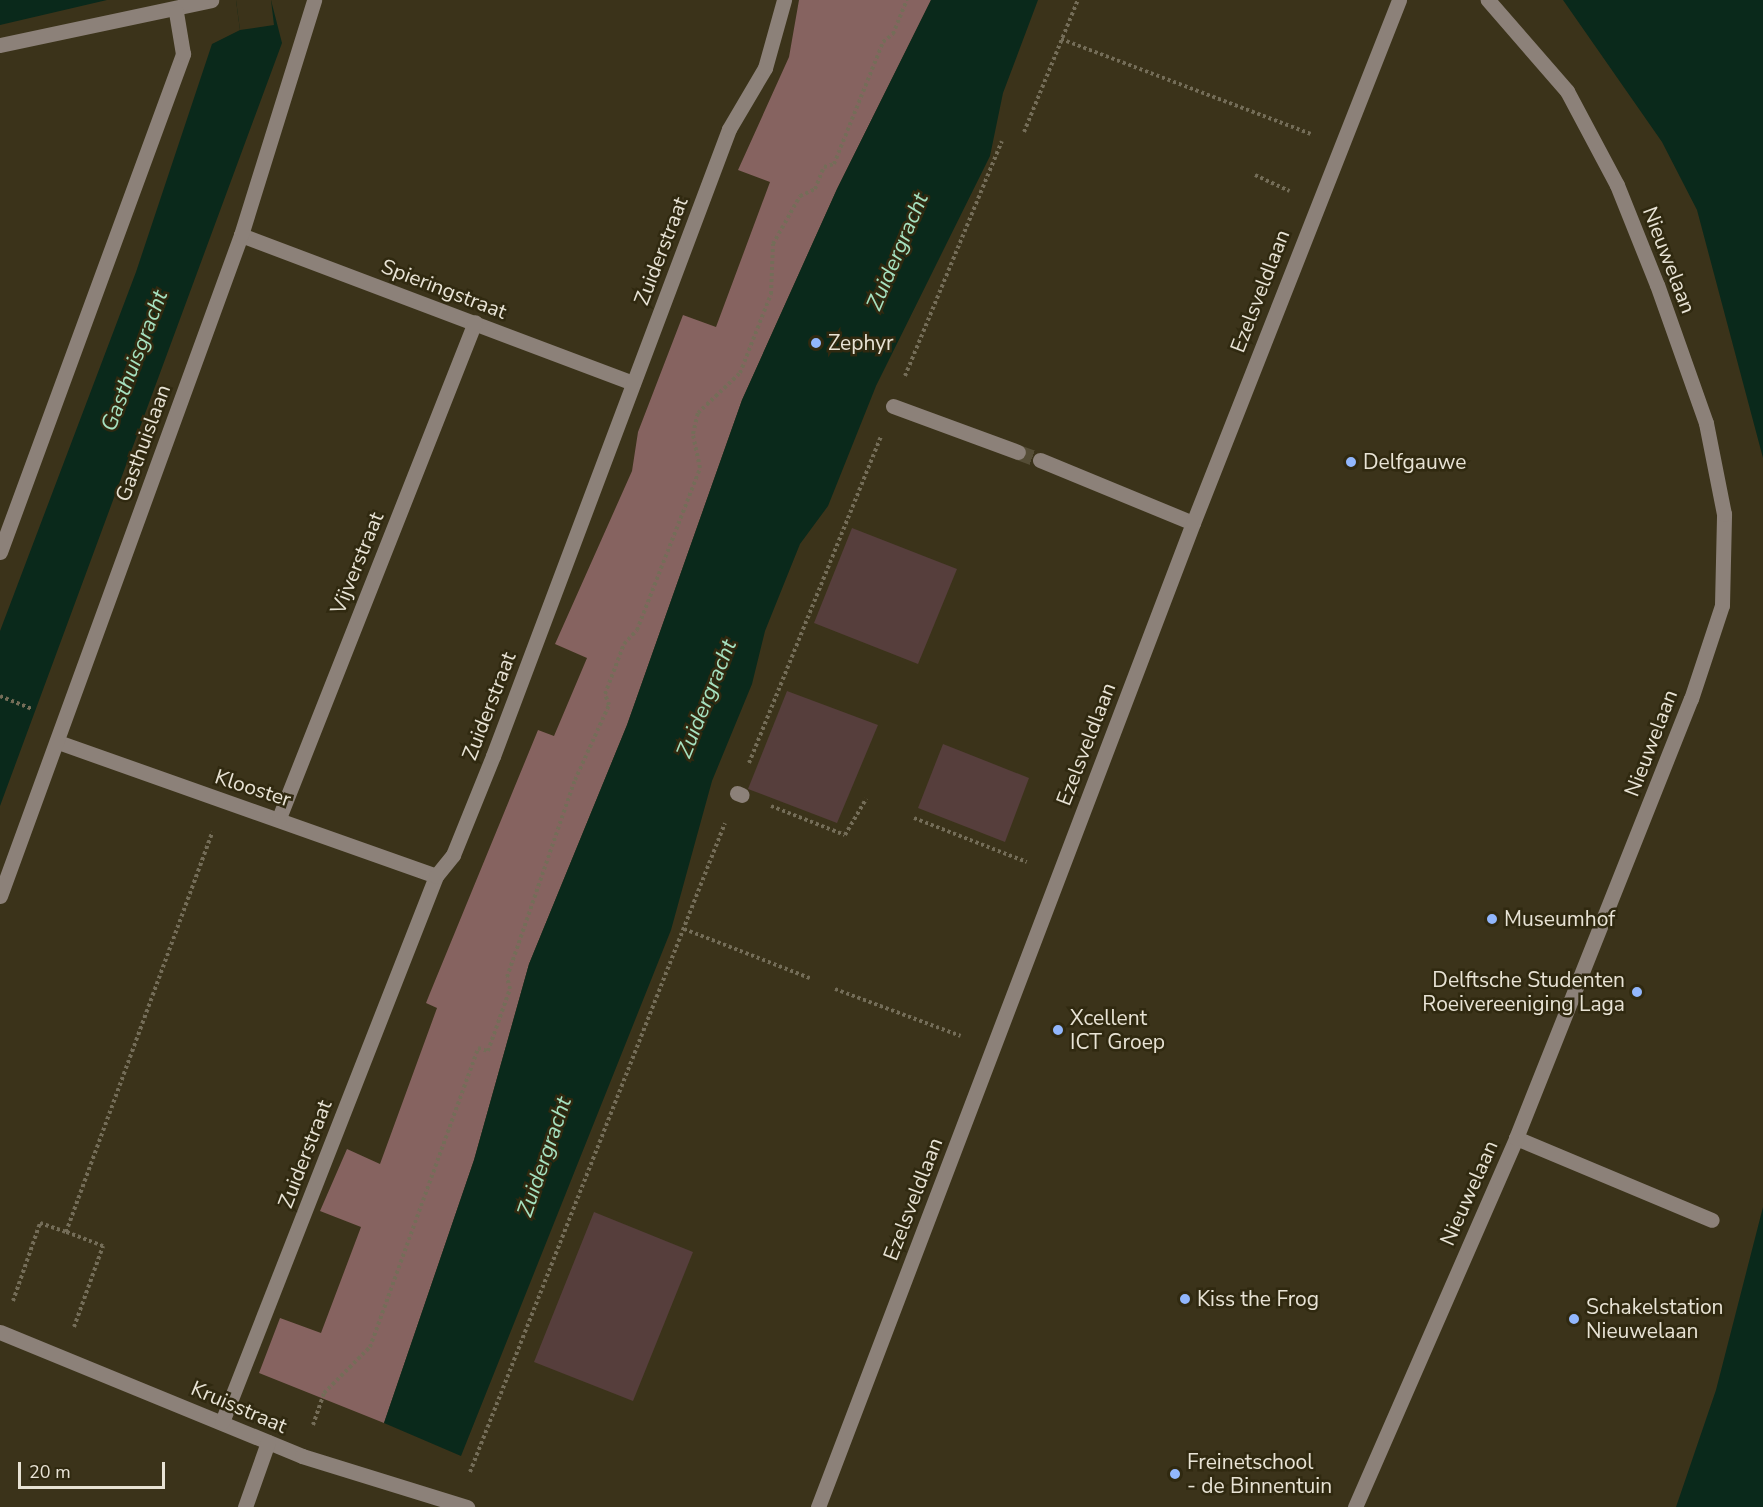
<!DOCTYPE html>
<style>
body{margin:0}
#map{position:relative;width:1763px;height:1507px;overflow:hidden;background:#3b331a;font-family:"Nunito Sans",sans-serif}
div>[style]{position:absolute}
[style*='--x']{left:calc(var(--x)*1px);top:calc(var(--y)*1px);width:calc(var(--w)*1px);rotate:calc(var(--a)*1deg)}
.green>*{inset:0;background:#563e3c}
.forest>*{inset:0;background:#866360}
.water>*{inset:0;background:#0a291b}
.pier>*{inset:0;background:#3b331a}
.minor-tunnel>*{height:15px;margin-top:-7.5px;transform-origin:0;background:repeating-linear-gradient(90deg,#554d36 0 15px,transparent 0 23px)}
.path>*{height:4px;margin-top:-2px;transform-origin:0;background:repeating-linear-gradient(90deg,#746d58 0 3px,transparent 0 6px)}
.minor>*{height:15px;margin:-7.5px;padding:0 7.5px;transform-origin:7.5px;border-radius:7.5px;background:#8c8179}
.dots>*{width:16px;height:16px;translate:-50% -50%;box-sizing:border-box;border:3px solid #302910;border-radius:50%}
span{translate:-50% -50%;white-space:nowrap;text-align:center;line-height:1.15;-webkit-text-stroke:5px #302910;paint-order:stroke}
.street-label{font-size:21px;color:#e8e3d5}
.poi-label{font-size:21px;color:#e8e3d5}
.left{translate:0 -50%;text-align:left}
.right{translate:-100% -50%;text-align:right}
.water-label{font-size:22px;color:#a6e2c1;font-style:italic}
.scale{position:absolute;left:18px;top:1462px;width:147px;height:27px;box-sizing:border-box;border:3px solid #e8e3d5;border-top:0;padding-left:8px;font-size:18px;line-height:21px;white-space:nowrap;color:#e8e3d5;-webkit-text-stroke:4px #302910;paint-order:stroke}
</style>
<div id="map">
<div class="green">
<i style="clip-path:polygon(852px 528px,957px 569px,918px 664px,814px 623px)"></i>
<i style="clip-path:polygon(787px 691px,878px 725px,837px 823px,748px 789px)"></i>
<i style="clip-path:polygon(943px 744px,1029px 778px,1005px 842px,918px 808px)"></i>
<i style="clip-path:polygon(594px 1212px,693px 1252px,633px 1401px,534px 1362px)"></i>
</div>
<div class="forest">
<i style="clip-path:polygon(799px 0,931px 0,837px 189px,742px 400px,627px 725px,529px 964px,474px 1160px,384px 1423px,259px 1373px,280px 1318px,321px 1333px,361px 1227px,320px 1211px,347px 1149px,380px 1164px,437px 1008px,426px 1003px,430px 993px,538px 730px,554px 736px,587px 658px,555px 644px,632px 471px,638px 432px,683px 315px,716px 327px,770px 182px,738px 170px,789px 57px)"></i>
</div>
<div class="water">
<i style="clip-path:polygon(0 0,107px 0,0 25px)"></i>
<i style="clip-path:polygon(236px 0,271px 0,282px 43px,0 806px,0 631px,136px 272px,212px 44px,240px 30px)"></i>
<i style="clip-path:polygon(931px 0,1038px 0,1003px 93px,990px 156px,876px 386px,828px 506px,800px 544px,765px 631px,752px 684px,712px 781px,671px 930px,461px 1456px,384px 1423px,474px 1160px,529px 964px,627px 725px,742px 400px,837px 189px)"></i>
<i style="clip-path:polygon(1563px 0,1763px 0,1763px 458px,1697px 210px,1662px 142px)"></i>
<i style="clip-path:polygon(1763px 1207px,1763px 1507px,1676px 1507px,1716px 1390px)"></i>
</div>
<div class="pier">
<i style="clip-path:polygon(236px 0,271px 0,274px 25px,240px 30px)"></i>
</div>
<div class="minor-tunnel">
<i style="--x:1018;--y:452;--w:23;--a:20"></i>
</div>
<div class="path">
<i style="--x:1061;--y:39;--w:267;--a:20.8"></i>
<i style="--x:1024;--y:132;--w:143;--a:-67.8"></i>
<i style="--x:1255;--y:175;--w:38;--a:25"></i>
<i style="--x:905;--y:376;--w:254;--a:-67.6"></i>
<i style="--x:0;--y:696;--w:35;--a:22"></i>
<i style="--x:749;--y:763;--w:353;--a:-68"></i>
<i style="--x:771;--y:806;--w:79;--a:21.4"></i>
<i style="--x:845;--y:835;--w:42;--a:-59.7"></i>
<i style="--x:914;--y:818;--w:121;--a:21.3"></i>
<i style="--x:684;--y:929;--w:135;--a:21.3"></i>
<i style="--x:835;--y:989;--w:134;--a:20.5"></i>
<i style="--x:13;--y:1301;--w:83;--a:-70.9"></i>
<i style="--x:40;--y:1223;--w:28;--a:19"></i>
<i style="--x:74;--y:1327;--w:86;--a:-70.3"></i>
<i style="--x:103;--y:1246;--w:40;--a:-159"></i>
<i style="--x:66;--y:1232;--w:426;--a:-69.9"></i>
<i style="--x:313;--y:1425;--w:34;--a:-71"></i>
<i style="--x:324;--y:1393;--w:65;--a:-45"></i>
<i style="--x:370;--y:1347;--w:318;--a:-70.1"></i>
<i style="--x:478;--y:1048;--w:10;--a:17"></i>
<i style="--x:488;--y:1051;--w:66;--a:-70.5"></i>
<i style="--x:510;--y:989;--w:12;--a:-104"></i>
<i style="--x:507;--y:977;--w:208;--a:-71"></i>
<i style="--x:575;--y:780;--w:82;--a:-65.6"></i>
<i style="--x:609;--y:705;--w:12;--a:-110"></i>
<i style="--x:605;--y:694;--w:53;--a:-69.2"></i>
<i style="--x:624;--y:644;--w:19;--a:-47"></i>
<i style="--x:637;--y:630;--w:174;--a:-68.7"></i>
<i style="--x:700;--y:468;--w:35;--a:-102"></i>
<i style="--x:693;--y:434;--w:22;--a:-77"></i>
<i style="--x:698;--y:413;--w:58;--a:-43.6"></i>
<i style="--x:740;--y:373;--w:85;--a:-68.6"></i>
<i style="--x:771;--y:294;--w:50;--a:-87.7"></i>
<i style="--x:773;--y:244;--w:55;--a:-60.6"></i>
<i style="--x:800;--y:196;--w:17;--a:-25"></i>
<i style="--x:815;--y:189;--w:24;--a:-68"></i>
<i style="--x:824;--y:167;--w:10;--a:-17"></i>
<i style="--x:834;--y:164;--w:131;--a:-68.1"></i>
<i style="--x:883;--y:42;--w:13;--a:-39"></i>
<i style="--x:893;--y:34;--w:37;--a:-68"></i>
<i style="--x:470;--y:1472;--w:697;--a:-68.55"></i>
</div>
<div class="minor">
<i style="--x:0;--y:45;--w:216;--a:-12"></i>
<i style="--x:241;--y:235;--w:419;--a:20.7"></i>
<i style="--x:893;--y:406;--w:133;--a:20.2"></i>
<i style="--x:1040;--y:460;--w:165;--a:22.4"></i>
<i style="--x:0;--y:552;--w:531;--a:-69.82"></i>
<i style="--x:183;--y:54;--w:43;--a:-99.5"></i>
<i style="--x:58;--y:742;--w:401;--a:19.5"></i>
<i style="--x:737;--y:793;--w:5;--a:22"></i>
<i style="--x:279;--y:818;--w:533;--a:-68.44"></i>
<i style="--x:0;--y:896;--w:704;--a:-69.97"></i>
<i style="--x:241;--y:235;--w:246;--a:-72.7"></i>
<i style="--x:1516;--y:1138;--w:212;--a:22.7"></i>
<i style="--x:0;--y:1332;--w:326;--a:22.3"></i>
<i style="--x:302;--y:1456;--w:173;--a:17.2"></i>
<i style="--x:222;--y:1422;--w:586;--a:-68.6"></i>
<i style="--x:436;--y:876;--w:27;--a:-51"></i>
<i style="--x:453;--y:855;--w:107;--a:-68"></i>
<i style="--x:493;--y:756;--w:670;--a:-69.37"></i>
<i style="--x:729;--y:129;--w:71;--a:-59.5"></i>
<i style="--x:765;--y:68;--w:71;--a:-74.4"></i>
<i style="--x:245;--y:1507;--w:69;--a:-70.5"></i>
<i style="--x:818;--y:1507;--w:1053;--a:-69.14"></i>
<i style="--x:1193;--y:523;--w:562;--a:-68.5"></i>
<i style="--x:1355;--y:1507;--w:403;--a:-66.4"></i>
<i style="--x:1516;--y:1138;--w:473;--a:-68.3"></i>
<i style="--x:1691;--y:699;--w:99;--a:-71.7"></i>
<i style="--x:1722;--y:605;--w:91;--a:-88.7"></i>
<i style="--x:1724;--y:514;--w:93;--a:-101.2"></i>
<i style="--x:1706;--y:423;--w:146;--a:-109.5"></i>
<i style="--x:1657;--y:285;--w:108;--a:-111.8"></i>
<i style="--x:1617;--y:185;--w:106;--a:-118"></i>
<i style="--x:1567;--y:91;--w:121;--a:-131"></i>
</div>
<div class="dots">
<i style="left:816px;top:343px;background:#92b7fd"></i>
<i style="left:1351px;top:462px;background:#92b7fd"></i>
<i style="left:1492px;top:919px;background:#92b7fd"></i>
<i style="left:1637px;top:992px;background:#92b7fd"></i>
<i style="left:1058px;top:1030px;background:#92b7fd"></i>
<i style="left:1185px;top:1299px;background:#92b7fd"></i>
<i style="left:1574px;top:1319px;background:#92b7fd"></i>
<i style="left:1175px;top:1474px;background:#92b7fd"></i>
</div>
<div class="street-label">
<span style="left:661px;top:251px;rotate:-69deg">Zuiderstraat</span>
<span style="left:1669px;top:260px;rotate:69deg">Nieuwelaan</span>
<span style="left:444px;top:289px;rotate:21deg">Spieringstraat</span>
<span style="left:1260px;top:291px;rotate:-69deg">Ezelsveldlaan</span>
<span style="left:143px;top:443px;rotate:-70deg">Gasthuislaan</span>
<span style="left:357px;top:563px;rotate:-68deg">Vijverstraat</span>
<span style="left:489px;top:706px;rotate:-69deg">Zuiderstraat</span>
<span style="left:1651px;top:743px;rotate:-69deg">Nieuwelaan</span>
<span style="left:1086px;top:744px;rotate:-69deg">Ezelsveldlaan</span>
<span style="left:253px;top:788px;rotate:18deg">Klooster</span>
<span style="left:305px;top:1154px;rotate:-69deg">Zuiderstraat</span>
<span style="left:1469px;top:1193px;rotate:-66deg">Nieuwelaan</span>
<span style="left:913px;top:1199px;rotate:-69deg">Ezelsveldlaan</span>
<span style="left:239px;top:1407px;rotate:23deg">Kruisstraat</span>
</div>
<div class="poi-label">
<span class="left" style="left:828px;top:343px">Zephyr</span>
<span class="left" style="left:1363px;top:462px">Delfgauwe</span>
<span class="left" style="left:1504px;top:919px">Museumhof</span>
<span class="right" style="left:1625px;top:992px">Delftsche Studenten<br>Roeivereeniging Laga</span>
<span class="left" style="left:1070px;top:1030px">Xcellent<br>ICT Groep</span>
<span class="left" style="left:1197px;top:1299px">Kiss the Frog</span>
<span class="left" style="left:1586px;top:1319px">Schakelstation<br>Nieuwelaan</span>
<span class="left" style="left:1187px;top:1474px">Freinetschool<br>- de Binnentuin</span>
</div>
<div class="water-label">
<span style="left:898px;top:252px;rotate:-67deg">Zuidergracht</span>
<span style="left:135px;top:361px;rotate:-69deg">Gasthuisgracht</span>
<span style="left:707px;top:699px;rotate:-68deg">Zuidergracht</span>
<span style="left:545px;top:1157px;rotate:-71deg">Zuidergracht</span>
</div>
<div class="scale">20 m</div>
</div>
